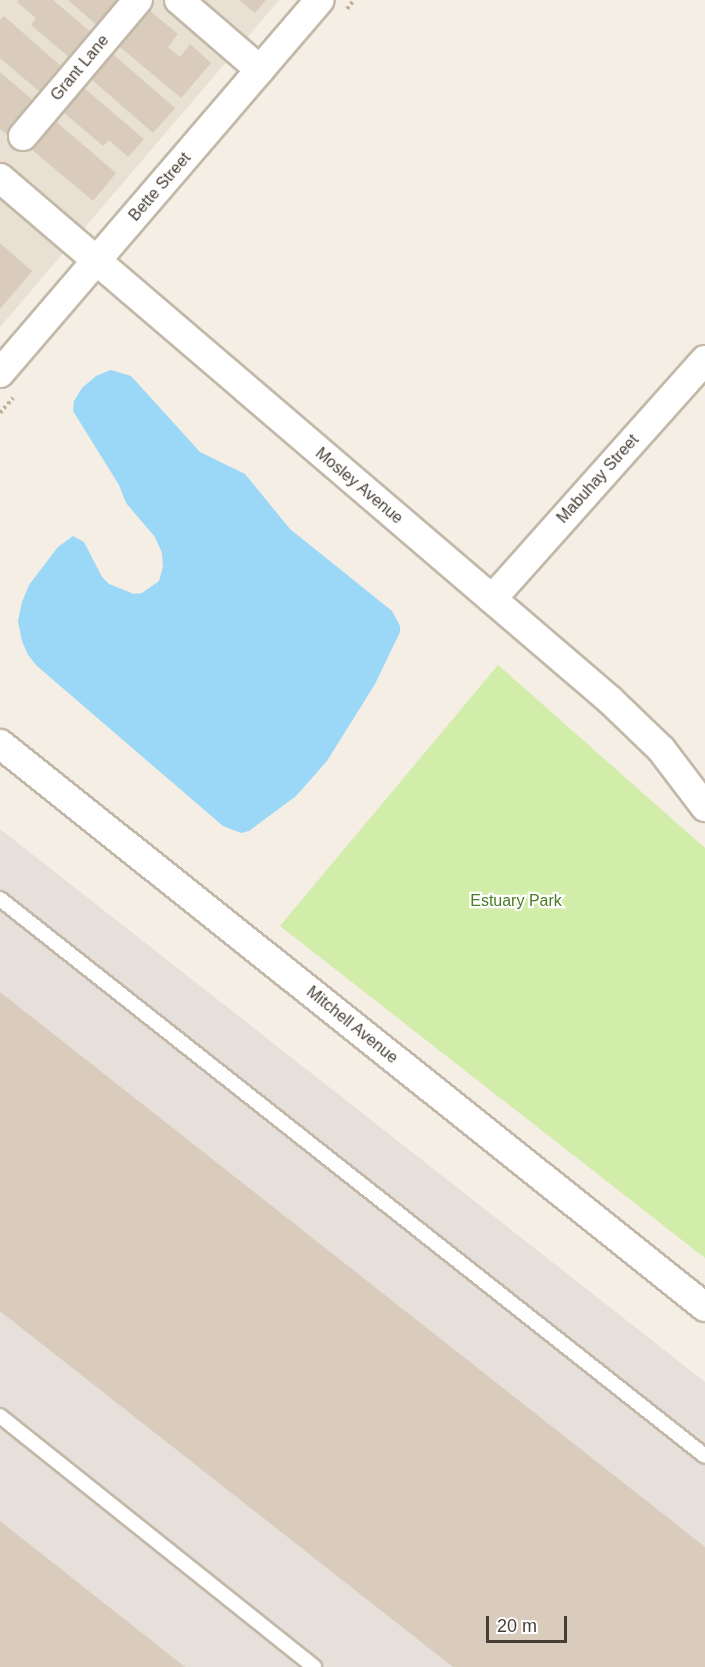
<!DOCTYPE html>
<style>
body{margin:0}
#map{position:relative;width:705px;height:1667px;overflow:hidden;background:#f4eee4;font-family:Helvetica,sans-serif}
div>[style]{position:absolute}
[style*='--x']{left:calc(var(--x)*1px);top:calc(var(--y)*1px);width:calc(var(--w)*1px);rotate:calc(var(--a)*1deg)}
.residential>*{inset:0;background:#e8e0d2}
.industrial>*{inset:0;background:#e6dfda}
.green>*{inset:0;background:#d2ecaa}
.water>*{inset:0;background:#9bd7f6}
.building>*{inset:0;background:#d9ccbc}
.path>*{height:4px;margin-top:-2px;transform-origin:0;background:repeating-linear-gradient(90deg,#c3b096 0 3px,transparent 0 6px)}
.roads{filter:drop-shadow(2px 0 #c3b8a9) drop-shadow(-2px 0 #c3b8a9) drop-shadow(0 2px #c3b8a9) drop-shadow(0 -2px #c3b8a9)}
.service>*{height:14px;margin:-7px;padding:0 7px;transform-origin:7px;border-radius:7px;background:#fff}
.minor>*{height:28px;margin:-14px;padding:0 14px;transform-origin:14px;border-radius:14px;background:#fff}
span{translate:-50% -50%;white-space:nowrap;text-align:center;line-height:1.15;-webkit-text-stroke:4.5px #fff;paint-order:stroke}
.street-label{font-size:16px;color:#463e34}
.park-label{font-size:16px;color:#4a7d22}
.scale{position:absolute;left:486px;top:1616px;width:81px;height:27px;box-sizing:border-box;border:3px solid #463e34;border-top:0;padding-left:8px;font-size:18px;line-height:21px;white-space:nowrap;color:#463e34;-webkit-text-stroke:4px #fff;paint-order:stroke}
</style>
<div id="map">
<div class="residential">
<i style="clip-path:polygon(0 0,279px 0,0 327px)"></i>
</div>
<div class="industrial">
<i style="clip-path:polygon(0 829px,705px 1382px,705px 1667px,0 1667px)"></i>
</div>
<div class="green">
<i style="clip-path:polygon(498px 665px,705px 848px,705px 1258px,280px 926px)"></i>
</div>
<div class="water">
<i style="clip-path:polygon(111px 370px,131px 376px,200px 452px,245px 474px,290px 529px,392px 611px,400px 626px,400px 632px,375px 684px,327px 761px,296px 796px,249px 831px,241px 833px,223px 826px,37px 666px,28px 655px,22px 641px,18px 621px,22px 602px,29px 585px,58px 547px,73px 536px,84px 542px,102px 577px,109px 584px,134px 594px,142px 593px,159px 581px,163px 567px,162px 553px,155px 537px,126px 503px,119px 485px,73px 411px,74px 401px,82px 388px,96px 376px)"></i>
</div>
<div class="building">
<i style="clip-path:polygon(19px 0,53px 0,93px 34px,71px 59px,31px 25px,36px 18px,17px 2px)"></i>
<i style="clip-path:polygon(68px 0,124px 0,100px 28px)"></i>
<i style="clip-path:polygon(239px 0,266px 0,255px 13px)"></i>
<i style="clip-path:polygon(149px 10px,178px 34px,168px 47px,180px 57px,190px 44px,211px 63px,181px 98px,119px 46px)"></i>
<i style="clip-path:polygon(4px 16px,62px 67px,41px 93px,0 58px,0 20px)"></i>
<i style="clip-path:polygon(113px 54px,175px 108px,153px 133px,91px 79px)"></i>
<i style="clip-path:polygon(0 72px,35px 102px,7px 135px,0 129px)"></i>
<i style="clip-path:polygon(83px 87px,144px 139px,128px 157px,109px 140px,103px 146px,62px 111px)"></i>
<i style="clip-path:polygon(54px 120px,116px 173px,93px 201px,30px 148px)"></i>
<i style="clip-path:polygon(0 243px,32px 271px,0 309px)"></i>
<i style="clip-path:polygon(0 992px,705px 1547px,705px 1667px,453px 1667px,0 1311px)"></i>
<i style="clip-path:polygon(0 1521px,185px 1667px,0 1667px)"></i>
</div>
<div class="path">
<i style="--x:347;--y:9;--w:11;--a:-52"></i>
<i style="--x:0;--y:413;--w:20;--a:-49"></i>
</div>
<div class="roads">
<div class="service">
<i style="--x:0;--y:899;--w:898;--a:38.31"></i>
<i style="--x:0;--y:1416;--w:402;--a:38.6"></i>
</div>
<div class="minor">
<i style="--x:179;--y:0;--w:107;--a:40.8"></i>
<i style="--x:23;--y:136;--w:178;--a:-49.8"></i>
<i style="--x:0;--y:178;--w:803;--a:40.55"></i>
<i style="--x:610;--y:700;--w:71;--a:43.9"></i>
<i style="--x:661;--y:749;--w:73;--a:52.8"></i>
<i style="--x:0;--y:373;--w:491;--a:-49.4"></i>
<i style="--x:492;--y:599;--w:320;--a:-48.3"></i>
<i style="--x:0;--y:744;--w:902;--a:38.61"></i>
</div>
</div>
<div class="street-label">
<span style="left:80px;top:68px;rotate:-50deg">Grant Lane</span>
<span style="left:160px;top:187px;rotate:-49deg">Bette Street</span>
<span style="left:598px;top:479px;rotate:-48deg">Mabuhay Street</span>
<span style="left:359px;top:486px;rotate:40deg">Mosley Avenue</span>
<span style="left:352px;top:1025px;rotate:39deg">Mitchell Avenue</span>
</div>
<div class="park-label">
<span style="left:516px;top:901px">Estuary Park</span>
</div>
<div class="scale">20 m</div>
</div>
